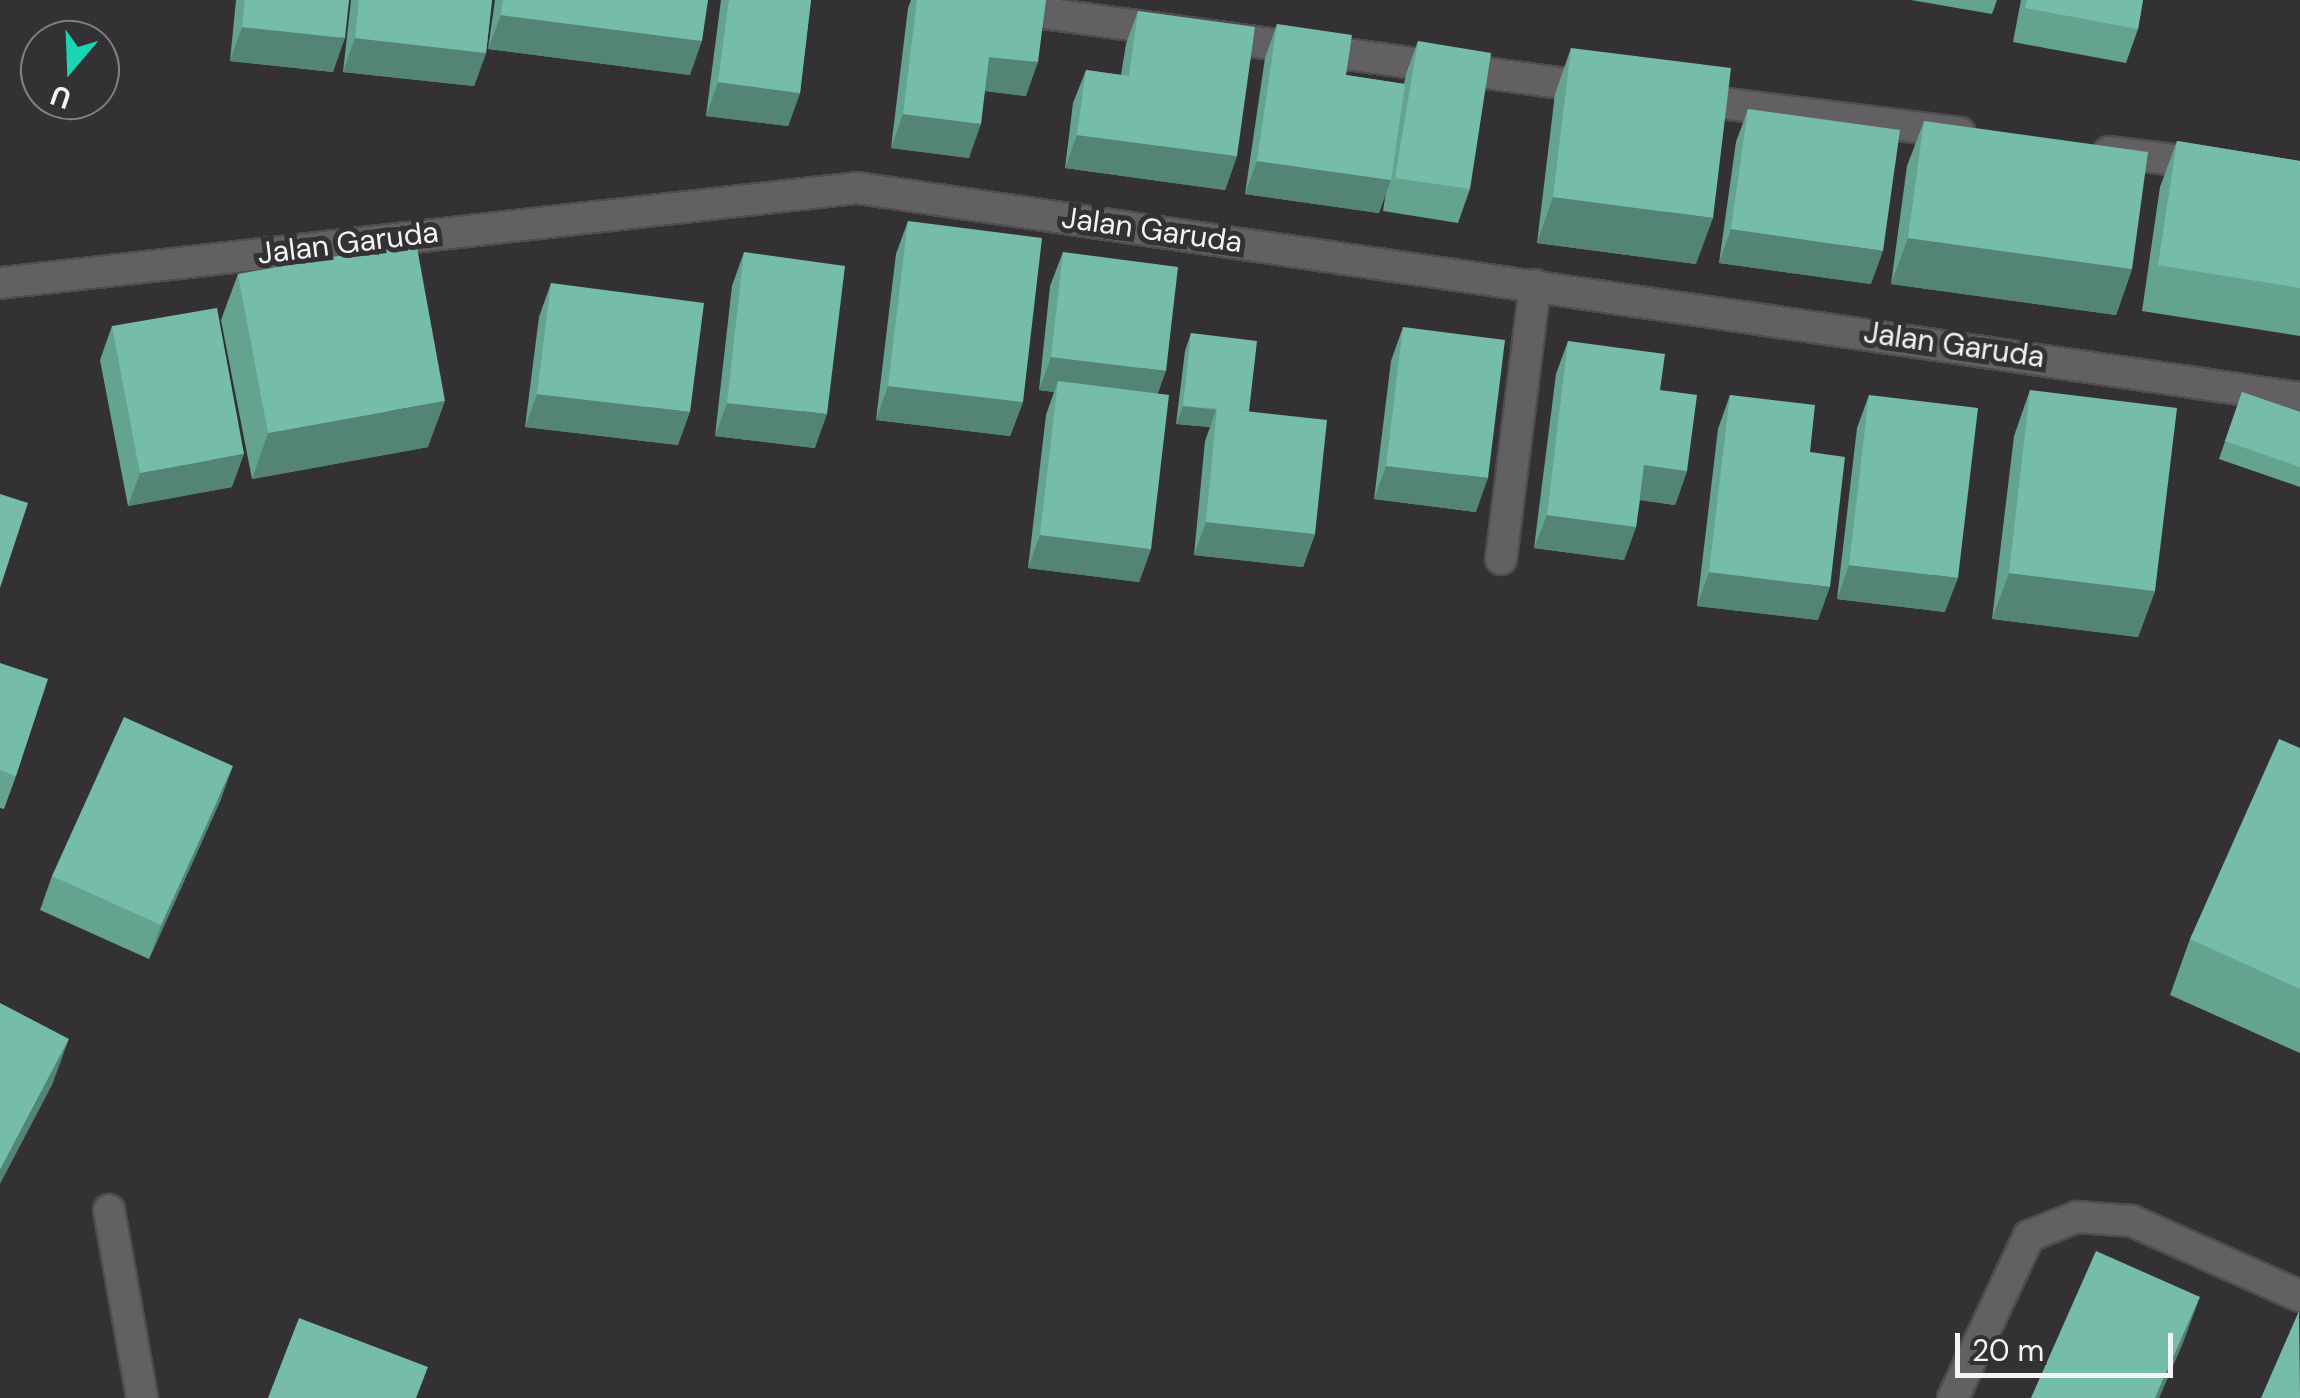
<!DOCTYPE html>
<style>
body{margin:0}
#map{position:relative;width:2300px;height:1398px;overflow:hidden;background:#343134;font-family:"DM Sans",sans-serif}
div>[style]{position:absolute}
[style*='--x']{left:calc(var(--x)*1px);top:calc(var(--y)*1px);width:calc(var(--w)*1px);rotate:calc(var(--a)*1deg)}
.roads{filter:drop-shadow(2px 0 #4f4d50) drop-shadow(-2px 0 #4f4d50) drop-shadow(0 2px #4f4d50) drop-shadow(0 -2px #4f4d50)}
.lane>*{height:30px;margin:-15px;padding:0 15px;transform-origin:15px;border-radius:15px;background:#636064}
.street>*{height:30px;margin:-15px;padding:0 15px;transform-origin:15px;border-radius:15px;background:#636064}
.wall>*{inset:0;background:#65a391}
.shaded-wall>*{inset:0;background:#538476}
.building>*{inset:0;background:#76bda9}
span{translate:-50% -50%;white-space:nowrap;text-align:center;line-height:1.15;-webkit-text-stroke:10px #343134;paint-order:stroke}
.street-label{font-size:30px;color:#f4f3f5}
.north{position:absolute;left:20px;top:20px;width:100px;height:100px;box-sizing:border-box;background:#343134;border:2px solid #817f81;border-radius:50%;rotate:199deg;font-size:28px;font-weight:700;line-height:40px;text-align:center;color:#f4f3f5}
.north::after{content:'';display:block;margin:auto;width:35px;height:45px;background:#1ad5b2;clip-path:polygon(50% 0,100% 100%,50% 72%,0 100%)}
.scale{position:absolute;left:1955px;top:1333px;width:218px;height:45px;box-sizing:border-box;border:5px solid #f4f3f5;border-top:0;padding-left:12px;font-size:30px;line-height:35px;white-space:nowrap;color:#f4f3f5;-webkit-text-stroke:8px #343134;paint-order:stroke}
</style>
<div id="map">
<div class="roads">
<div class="lane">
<i style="--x:1501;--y:559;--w:276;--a:-82.9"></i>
<i style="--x:109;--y:1210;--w:191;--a:80"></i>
</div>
<div class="street">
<i style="--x:946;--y:0;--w:657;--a:7.7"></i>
<i style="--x:1688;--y:99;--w:274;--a:7.1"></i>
<i style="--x:2109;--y:152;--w:100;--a:6.9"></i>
<i style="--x:0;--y:283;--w:862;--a:-6.33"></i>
<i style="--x:857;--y:188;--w:1458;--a:8.28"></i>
<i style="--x:1953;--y:1398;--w:179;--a:-64.9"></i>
<i style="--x:2029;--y:1236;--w:52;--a:-21.6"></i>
<i style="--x:2077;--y:1217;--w:55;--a:4.2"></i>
<i style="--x:2132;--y:1221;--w:184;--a:24.1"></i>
</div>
</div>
<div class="wall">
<i style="clip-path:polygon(236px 0,349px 0,333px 72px,230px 61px)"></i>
<i style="clip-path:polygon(351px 0,492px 0,486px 53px,474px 86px,343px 72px)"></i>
<i style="clip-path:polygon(495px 0,708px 0,690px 75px,488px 49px)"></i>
<i style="clip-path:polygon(721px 0,811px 0,800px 93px,788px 126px,706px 116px)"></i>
<i style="clip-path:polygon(911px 0,1046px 0,1026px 96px,985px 91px,969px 158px,891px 148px,908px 8px)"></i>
<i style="clip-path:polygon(1911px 0,1997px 0,1992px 14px)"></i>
<i style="clip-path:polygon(2021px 0,2143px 0,2138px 29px,2126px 63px,2013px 42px)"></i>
<i style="clip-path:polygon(1138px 11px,1237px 156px,1225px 190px,1065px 168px,1073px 103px,1086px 70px,1121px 75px,1126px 44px)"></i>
<i style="clip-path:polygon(1277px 24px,1346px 75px,1404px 84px,1406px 74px,1418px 41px,1470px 189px,1458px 223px,1383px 211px,1386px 192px,1379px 213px,1245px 194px,1265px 58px)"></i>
<i style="clip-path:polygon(1571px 48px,1696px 264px,1537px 243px,1555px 94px)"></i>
<i style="clip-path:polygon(1748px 109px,1871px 284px,1719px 263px,1736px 142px)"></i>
<i style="clip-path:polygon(1924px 121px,2132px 269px,2116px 315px,1891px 284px,1907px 166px)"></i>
<i style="clip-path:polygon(2177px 141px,2300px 161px,2300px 336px,2142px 311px,2160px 187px)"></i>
<i style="clip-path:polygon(908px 221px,1023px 402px,1010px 436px,876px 420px,896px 254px)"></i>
<i style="clip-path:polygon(744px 252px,815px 448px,715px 436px,732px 286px)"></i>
<i style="clip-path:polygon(1063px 252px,1157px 394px,1151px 549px,1139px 582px,1028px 568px,1046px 415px,1054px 392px,1039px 390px,1050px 286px)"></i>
<i style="clip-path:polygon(238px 274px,428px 447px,252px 479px,221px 320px)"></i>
<i style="clip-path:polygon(551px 283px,678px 445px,525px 427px,539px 317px)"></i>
<i style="clip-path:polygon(112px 326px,232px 487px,128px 506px,100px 360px)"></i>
<i style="clip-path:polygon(1403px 327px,1476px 512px,1374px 499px,1391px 361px)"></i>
<i style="clip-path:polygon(1191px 333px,1249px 411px,1315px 534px,1303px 567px,1194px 555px,1205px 441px,1210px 427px,1176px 424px,1185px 351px)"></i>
<i style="clip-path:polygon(1568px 341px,1660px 390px,1687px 471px,1675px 505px,1640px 500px,1636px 527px,1624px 560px,1534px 548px,1556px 374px)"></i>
<i style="clip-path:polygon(2030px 390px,2155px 591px,2138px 637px,1992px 619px,2014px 436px)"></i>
<i style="clip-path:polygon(2242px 392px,2300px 412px,2300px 487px,2219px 459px)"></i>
<i style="clip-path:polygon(1730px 395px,1818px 620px,1697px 606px,1718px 429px)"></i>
<i style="clip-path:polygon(1869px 395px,1945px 612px,1837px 599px,1857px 428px)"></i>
<i style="clip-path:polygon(0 663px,16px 776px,4px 809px,0 808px)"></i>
<i style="clip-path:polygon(2300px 748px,2300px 1053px,2170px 995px,2190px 939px)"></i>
<i style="clip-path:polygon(221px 799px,149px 959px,40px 910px,52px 876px)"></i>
</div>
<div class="shaded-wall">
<i style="clip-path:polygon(501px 15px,702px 41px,690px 75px,488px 49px)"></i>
<i style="clip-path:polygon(242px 27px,345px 38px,333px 72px,230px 61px)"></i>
<i style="clip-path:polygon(355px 38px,486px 53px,474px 86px,343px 72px)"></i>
<i style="clip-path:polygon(989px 57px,1038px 62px,1026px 96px,976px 90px)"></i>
<i style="clip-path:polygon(718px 82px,800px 93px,788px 126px,706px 116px)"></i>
<i style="clip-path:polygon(903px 114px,981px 124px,969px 158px,891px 148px)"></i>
<i style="clip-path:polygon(1077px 135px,1237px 156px,1225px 190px,1065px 168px)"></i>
<i style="clip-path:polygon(1257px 161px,1391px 180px,1379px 213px,1245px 194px)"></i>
<i style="clip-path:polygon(1553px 197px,1713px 218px,1696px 264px,1537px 243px)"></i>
<i style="clip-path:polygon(1731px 229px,1883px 251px,1871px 284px,1719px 263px)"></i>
<i style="clip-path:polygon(1908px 238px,2132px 269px,2116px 315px,1891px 284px)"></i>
<i style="clip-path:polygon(1051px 357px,1166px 371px,1154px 404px,1058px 381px,1054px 392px,1039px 390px)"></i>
<i style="clip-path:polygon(888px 386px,1023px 402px,1010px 436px,876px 420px)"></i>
<i style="clip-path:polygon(537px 394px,690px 412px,678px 445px,525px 427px)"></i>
<i style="clip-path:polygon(445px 401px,428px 447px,252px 479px,268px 433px)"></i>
<i style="clip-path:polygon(727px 403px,827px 414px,815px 448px,715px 436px)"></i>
<i style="clip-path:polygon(1183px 406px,1216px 410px,1210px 427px,1176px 424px)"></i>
<i style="clip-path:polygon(244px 454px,232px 487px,128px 506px,140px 473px)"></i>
<i style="clip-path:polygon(1644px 465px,1687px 471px,1675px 505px,1632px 499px)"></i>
<i style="clip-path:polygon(1386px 466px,1488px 478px,1476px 512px,1374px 499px)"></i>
<i style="clip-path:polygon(1547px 515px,1636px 527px,1624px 560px,1534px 548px)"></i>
<i style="clip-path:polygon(1206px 522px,1315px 534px,1303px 567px,1194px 555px)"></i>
<i style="clip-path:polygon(1040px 535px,1151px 549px,1139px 582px,1028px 568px)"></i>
<i style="clip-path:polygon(1849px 565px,1958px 578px,1945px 612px,1837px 599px)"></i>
<i style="clip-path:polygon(1709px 572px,1830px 587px,1818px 620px,1697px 606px)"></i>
<i style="clip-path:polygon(2009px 573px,2155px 591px,2138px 637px,1992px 619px)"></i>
<i style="clip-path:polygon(233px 766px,221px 799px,149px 959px,161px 925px)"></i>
<i style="clip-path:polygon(69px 1039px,52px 1085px,0 1184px,0 1170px)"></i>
<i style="clip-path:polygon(2200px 1297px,2183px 1343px,2159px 1398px,2155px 1398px)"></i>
</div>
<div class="building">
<i style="clip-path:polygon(245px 0,349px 0,345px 38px,242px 27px)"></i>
<i style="clip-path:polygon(359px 0,492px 0,486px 53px,355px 38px)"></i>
<i style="clip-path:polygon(503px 0,708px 0,702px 41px,501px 15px)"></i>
<i style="clip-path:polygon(729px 0,811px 0,800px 93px,718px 82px)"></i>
<i style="clip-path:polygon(917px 0,1046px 0,1038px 62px,989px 57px,981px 124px,903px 114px)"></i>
<i style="clip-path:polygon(2027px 0,2143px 0,2138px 29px,2025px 8px)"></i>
<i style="clip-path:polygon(1138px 11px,1255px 27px,1237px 156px,1077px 135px,1086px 70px,1129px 76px)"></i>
<i style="clip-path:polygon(1277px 24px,1352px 35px,1346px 75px,1405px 84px,1391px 180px,1257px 161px)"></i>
<i style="clip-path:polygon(1418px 41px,1491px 53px,1470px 189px,1395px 178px)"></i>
<i style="clip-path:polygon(1571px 48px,1731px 68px,1713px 218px,1553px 197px)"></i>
<i style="clip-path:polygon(1748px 109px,1900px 130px,1883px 251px,1731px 229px)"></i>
<i style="clip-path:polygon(1924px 121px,2148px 152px,2132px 269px,1908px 238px)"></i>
<i style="clip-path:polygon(2177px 141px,2300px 161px,2300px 288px,2158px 265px)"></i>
<i style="clip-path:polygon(908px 221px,1042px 238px,1023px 402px,888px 386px)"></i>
<i style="clip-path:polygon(416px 242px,445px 401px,268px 433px,238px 274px)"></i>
<i style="clip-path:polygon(744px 252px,845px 266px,827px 414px,727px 403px)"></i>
<i style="clip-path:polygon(1063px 252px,1178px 267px,1166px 371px,1051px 357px)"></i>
<i style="clip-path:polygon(551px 283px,704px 303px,690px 412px,537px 394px)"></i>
<i style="clip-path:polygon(217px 308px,244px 454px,140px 473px,112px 326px)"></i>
<i style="clip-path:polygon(1403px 327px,1505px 340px,1488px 478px,1386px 466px)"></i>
<i style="clip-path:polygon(1191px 333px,1257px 341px,1249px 411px,1183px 406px)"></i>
<i style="clip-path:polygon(1568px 341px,1665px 354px,1660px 390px,1697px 395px,1687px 471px,1644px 465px,1636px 527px,1547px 515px)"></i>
<i style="clip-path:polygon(1058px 381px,1169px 395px,1151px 549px,1040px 535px)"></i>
<i style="clip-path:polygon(2030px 390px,2177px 408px,2155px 591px,2009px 573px)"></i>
<i style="clip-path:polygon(2242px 392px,2300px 412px,2300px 467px,2225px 441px)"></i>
<i style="clip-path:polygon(1730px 395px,1815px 405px,1810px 452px,1845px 457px,1830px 587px,1709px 572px)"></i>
<i style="clip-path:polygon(1869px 395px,1978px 408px,1958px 578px,1849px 565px)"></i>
<i style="clip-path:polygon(1217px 408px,1327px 420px,1315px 534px,1206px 522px)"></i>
<i style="clip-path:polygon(0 494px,28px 503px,0 588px)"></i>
<i style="clip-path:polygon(0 663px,48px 679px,16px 776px,0 770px)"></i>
<i style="clip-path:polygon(124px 717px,233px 766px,161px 925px,52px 876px)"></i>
<i style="clip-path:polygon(2279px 739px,2300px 748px,2300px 989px,2190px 939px)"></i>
<i style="clip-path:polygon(0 1003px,69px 1039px,0 1170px)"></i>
<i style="clip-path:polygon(2096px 1251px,2200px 1297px,2155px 1398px,2031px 1398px)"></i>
<i style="clip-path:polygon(2299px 1311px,2300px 1398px,2261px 1398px)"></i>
<i style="clip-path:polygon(299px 1318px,428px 1367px,416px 1398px,268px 1398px)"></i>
</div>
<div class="street-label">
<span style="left:1152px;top:230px;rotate:8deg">Jalan Garuda</span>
<span style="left:348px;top:243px;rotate:-7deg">Jalan Garuda</span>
<span style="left:1954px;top:345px;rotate:8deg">Jalan Garuda</span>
</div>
<div class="north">U</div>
<div class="scale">20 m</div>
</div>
